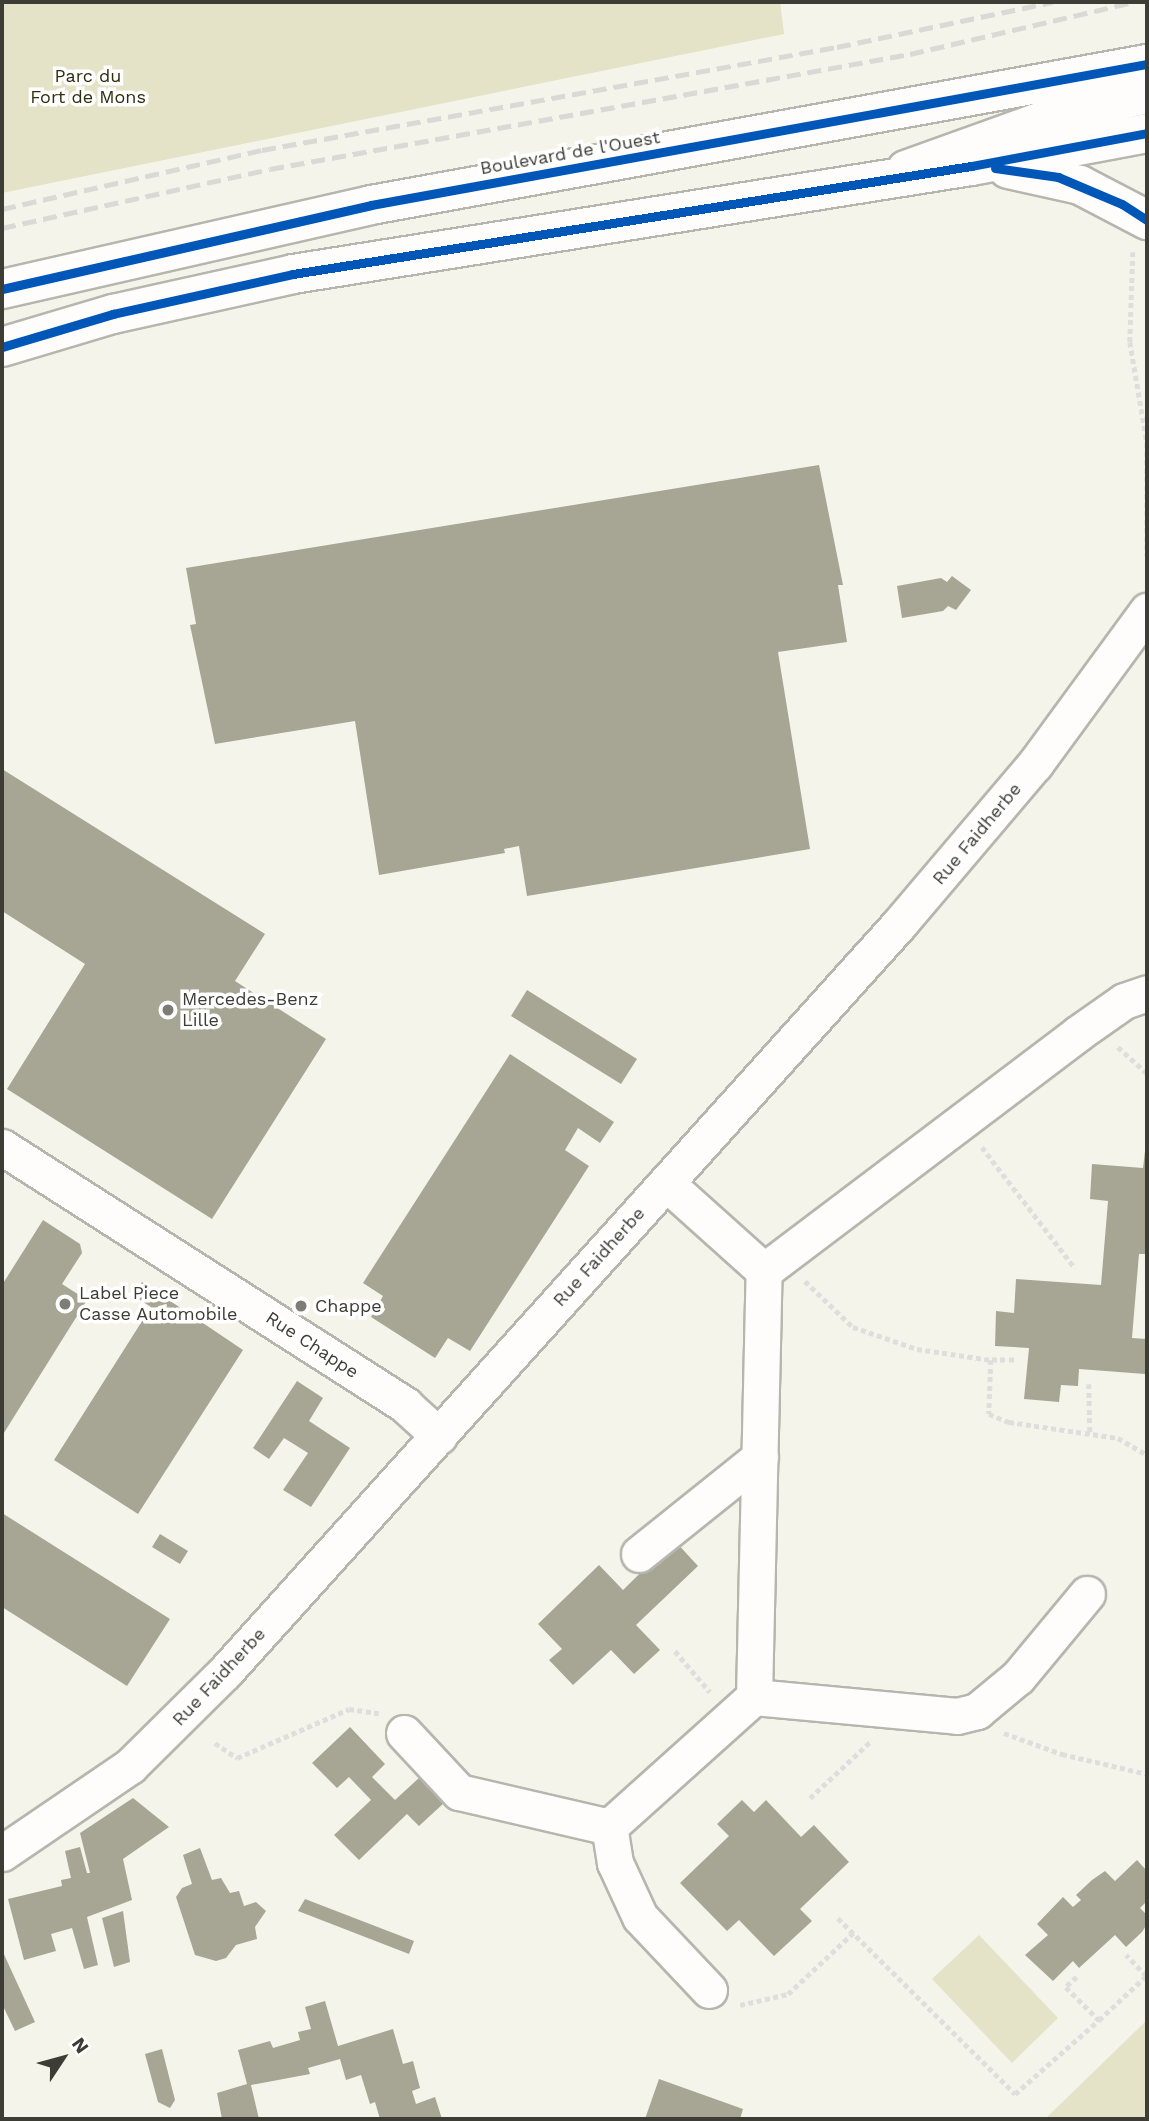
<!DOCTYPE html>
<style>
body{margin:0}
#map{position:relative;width:1149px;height:2121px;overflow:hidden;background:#f5f4eb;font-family:"Work Sans",sans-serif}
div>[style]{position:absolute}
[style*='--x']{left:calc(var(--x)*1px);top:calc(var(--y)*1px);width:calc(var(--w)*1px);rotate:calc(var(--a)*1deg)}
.green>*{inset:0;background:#e4e2c7}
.building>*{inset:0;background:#a7a694}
.path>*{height:4.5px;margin-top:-2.25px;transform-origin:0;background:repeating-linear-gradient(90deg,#dededc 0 5px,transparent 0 8.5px)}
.roads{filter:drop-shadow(2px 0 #b6b6ae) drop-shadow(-2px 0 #b6b6ae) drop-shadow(0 2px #b6b6ae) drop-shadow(0 -2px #b6b6ae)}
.minor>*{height:35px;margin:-17.5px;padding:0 17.5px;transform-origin:17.5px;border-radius:17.5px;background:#fefdfc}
.primary>*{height:38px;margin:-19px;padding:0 19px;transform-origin:19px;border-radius:19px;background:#fefdfc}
.rail>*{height:5px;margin-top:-2.5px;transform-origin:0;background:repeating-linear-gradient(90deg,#d9d9d6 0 14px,transparent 0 21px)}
.cycleway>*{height:9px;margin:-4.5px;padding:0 4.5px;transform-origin:4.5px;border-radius:4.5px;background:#0057b8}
.dots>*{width:19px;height:19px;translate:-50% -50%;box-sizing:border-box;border:4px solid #fff;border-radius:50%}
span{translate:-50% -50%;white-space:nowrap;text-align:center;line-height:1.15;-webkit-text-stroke:7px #fff;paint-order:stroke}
.park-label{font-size:18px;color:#302e0e}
.street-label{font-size:18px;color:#3d3d36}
.poi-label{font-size:18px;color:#3d3d36}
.left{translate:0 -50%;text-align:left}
.frame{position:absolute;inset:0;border:4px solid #3d3d36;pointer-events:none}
.north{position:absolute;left:28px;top:2023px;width:70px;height:70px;-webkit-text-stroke:5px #fff;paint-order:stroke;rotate:54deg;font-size:19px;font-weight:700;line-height:28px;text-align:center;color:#3d3d36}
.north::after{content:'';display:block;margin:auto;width:24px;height:32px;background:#3d3d36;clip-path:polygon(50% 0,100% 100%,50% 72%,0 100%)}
</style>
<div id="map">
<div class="green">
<i style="clip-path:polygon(2px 2px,780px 2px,784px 34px,2px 193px)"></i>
<i style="clip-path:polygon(979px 1935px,1058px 2018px,1012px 2063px,932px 1979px)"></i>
<i style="clip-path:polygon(1147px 2020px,1147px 2119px,1045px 2119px)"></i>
</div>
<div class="building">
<i style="clip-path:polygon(819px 465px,843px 585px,838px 585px,847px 642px,778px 652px,810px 849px,527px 896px,519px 846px,504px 849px,505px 853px,379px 875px,355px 721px,215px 744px,190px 625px,196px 624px,186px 568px)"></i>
<i style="clip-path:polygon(952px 576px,971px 590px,956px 610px,948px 606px,943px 611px,902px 618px,897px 586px,941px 578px,947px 582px)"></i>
<i style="clip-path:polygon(2px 769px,265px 934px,235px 981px,326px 1039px,212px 1219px,7px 1089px,85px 964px,2px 911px)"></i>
<i style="clip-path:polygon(527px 990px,637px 1059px,621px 1084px,511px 1016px)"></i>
<i style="clip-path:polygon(510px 1054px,614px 1122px,600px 1143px,578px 1128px,565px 1150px,589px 1166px,470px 1351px,448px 1338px,435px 1358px,371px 1317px,383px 1296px,363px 1283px)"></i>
<i style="clip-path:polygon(1145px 1151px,1147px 1254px,1139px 1254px,1132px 1338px,1147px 1339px,1145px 1374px,1079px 1369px,1078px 1386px,1061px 1385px,1059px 1402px,1024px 1399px,1029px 1348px,995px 1346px,996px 1311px,1014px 1313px,1016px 1279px,1101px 1285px,1108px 1201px,1090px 1199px,1092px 1164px,1143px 1168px)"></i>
<i style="clip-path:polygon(43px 1220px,80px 1244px,82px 1253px,62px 1284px,87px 1300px,2px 1436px,2px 1285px)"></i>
<i style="clip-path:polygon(142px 1282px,243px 1350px,138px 1514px,54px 1460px,151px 1307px,134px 1296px)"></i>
<i style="clip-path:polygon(297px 1381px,323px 1398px,309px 1421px,350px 1448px,311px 1507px,283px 1490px,308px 1453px,284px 1438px,269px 1459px,253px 1448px)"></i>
<i style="clip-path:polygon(2px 1513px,170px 1619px,127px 1686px,2px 1607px)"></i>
<i style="clip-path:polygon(160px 1534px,188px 1551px,180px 1564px,152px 1547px)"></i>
<i style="clip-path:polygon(674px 1540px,698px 1566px,636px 1625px,660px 1650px,634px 1674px,611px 1650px,573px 1685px,549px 1660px,562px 1649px,538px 1624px,599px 1565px,623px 1590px)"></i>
<i style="clip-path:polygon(350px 1727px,385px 1764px,372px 1777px,395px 1800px,420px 1777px,445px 1802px,419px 1826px,407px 1814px,359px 1860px,334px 1835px,371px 1800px,349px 1777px,337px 1788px,312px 1763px)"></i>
<i style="clip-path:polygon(133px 1798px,169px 1827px,123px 1859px,132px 1900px,87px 1917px,98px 1965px,84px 1969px,72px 1928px,51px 1934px,56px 1951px,24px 1960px,8px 1899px,62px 1886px,61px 1880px,71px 1878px,65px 1851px,80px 1847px,87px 1873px,90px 1873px,80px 1833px)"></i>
<i style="clip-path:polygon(742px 1800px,754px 1812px,766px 1800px,801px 1837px,814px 1825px,849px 1862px,800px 1909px,812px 1921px,774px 1956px,739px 1920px,727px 1931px,680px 1883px,729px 1836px,717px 1824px)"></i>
<i style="clip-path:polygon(200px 1848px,212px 1880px,221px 1878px,230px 1893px,239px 1891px,244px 1906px,256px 1902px,266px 1911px,255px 1927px,257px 1939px,236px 1945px,226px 1958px,216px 1961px,195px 1955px,176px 1897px,182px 1888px,192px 1884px,183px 1855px)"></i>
<i style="clip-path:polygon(1137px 1860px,1147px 1871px,1147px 1901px,1140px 1908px,1147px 1915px,1147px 1924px,1142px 1932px,1126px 1947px,1115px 1935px,1079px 1968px,1073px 1961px,1053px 1981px,1025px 1955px,1048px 1935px,1037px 1924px,1063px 1897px,1073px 1907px,1081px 1900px,1076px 1895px,1092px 1880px,1105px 1871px,1115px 1881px)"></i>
<i style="clip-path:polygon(305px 1899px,414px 1941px,409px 1954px,298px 1911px)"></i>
<i style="clip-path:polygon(123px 1911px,130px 1962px,114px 1967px,102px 1918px)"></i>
<i style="clip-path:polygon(2px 1950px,35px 2022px,15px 2031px,2px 2004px)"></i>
<i style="clip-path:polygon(325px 2001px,338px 2046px,393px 2029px,403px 2064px,413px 2061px,420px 2088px,412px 2091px,416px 2104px,435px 2097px,442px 2119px,380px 2119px,375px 2102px,370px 2104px,361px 2075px,346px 2080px,340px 2059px,308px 2068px,310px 2074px,251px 2085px,259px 2119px,222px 2119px,217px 2093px,247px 2084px,238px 2050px,270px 2041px,273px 2048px,300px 2040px,298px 2032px,311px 2029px,305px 2007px)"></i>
<i style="clip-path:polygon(162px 2049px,175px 2100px,170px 2108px,158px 2102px,145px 2054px)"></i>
<i style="clip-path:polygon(659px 2079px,743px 2109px,740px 2119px,645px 2119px)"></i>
</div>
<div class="path">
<i style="--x:1133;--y:252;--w:90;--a:91.9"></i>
<i style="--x:1130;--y:342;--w:102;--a:80.4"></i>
<i style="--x:1147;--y:443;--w:113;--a:90"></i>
<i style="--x:1118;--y:1047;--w:39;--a:42"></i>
<i style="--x:982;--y:1147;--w:153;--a:52.5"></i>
<i style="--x:805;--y:1281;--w:66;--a:43.8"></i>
<i style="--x:853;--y:1327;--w:68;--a:19"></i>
<i style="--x:917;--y:1349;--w:75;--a:8.5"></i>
<i style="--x:1014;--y:1360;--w:23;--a:180"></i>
<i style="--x:991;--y:1360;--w:54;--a:92.1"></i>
<i style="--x:989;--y:1414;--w:22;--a:22"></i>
<i style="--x:1009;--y:1422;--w:110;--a:8.4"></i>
<i style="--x:1118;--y:1438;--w:34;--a:30"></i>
<i style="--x:1089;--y:1384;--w:49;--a:88.8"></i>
<i style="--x:675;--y:1651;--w:54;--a:49.5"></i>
<i style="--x:1004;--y:1733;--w:62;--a:19.9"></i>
<i style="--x:1062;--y:1754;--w:87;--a:13.2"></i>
<i style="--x:215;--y:1743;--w:27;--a:34"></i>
<i style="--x:237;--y:1758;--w:122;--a:-23.6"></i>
<i style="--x:349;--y:1709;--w:30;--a:8"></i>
<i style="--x:810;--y:1798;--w:83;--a:-43.1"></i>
<i style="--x:838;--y:1918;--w:250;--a:44.8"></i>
<i style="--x:1015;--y:2094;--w:112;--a:-41.4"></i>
<i style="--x:1077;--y:1977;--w:15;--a:138"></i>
<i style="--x:1066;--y:1987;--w:47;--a:45"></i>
<i style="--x:1099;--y:2020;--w:64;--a:-43.1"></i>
<i style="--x:1146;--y:1976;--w:29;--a:-134"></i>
<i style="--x:740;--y:2005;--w:49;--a:-12.9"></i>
<i style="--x:788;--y:1994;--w:89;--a:-43.2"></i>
</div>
<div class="roads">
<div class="minor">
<i style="--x:905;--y:168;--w:151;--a:-19.8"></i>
<i style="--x:1047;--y:117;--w:102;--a:-12.4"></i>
<i style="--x:2;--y:1147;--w:479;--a:32.6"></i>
<i style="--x:405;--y:1405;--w:46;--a:42.4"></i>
<i style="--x:666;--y:1183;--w:132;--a:41.9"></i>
<i style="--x:639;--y:1554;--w:155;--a:-38.7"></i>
<i style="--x:754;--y:1697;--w:204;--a:5.3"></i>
<i style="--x:957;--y:1716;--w:21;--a:-14"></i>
<i style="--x:977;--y:1711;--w:53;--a:-39.7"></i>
<i style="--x:1018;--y:1677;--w:108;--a:-50.3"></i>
<i style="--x:404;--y:1733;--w:81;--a:47"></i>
<i style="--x:459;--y:1792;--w:154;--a:13.1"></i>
<i style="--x:2;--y:1853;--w:155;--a:-34.2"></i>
<i style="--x:130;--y:1766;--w:134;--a:-44.7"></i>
<i style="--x:225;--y:1672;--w:1008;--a:-47.97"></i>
<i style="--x:900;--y:923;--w:209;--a:-49.7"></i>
<i style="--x:1035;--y:764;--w:190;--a:-53.8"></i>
<i style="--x:709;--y:1990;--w:100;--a:-133.4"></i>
<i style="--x:640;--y:1917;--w:60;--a:-114.8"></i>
<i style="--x:615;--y:1863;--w:36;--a:-99"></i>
<i style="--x:609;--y:1827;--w:195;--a:-41.9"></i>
<i style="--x:754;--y:1697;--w:426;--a:-88.7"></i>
<i style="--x:764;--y:1271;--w:393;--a:-37.1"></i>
<i style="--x:1077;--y:1034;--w:57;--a:-35.1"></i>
<i style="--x:1124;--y:1001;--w:24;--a:-19"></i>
</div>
<div class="primary">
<i style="--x:1008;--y:169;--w:74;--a:12.5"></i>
<i style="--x:1080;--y:185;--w:76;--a:27.6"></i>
<i style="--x:2;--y:289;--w:378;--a:-12.8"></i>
<i style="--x:371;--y:205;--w:789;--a:-10.3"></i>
<i style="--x:2;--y:347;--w:116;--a:-16.6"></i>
<i style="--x:113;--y:314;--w:184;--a:-12.5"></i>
<i style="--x:293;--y:274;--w:687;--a:-9.05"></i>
<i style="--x:971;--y:166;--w:179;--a:-10.6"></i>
</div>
</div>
<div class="rail">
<i style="--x:2;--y:209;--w:267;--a:-12.8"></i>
<i style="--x:262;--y:150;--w:584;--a:-10.16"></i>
<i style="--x:837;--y:47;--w:220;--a:-11.8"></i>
<i style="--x:2;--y:228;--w:274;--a:-12.4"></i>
<i style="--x:270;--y:169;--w:650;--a:-10.19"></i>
<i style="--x:910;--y:54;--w:229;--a:-13.1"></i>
</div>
<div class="cycleway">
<i style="--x:995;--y:168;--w:64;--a:8.1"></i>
<i style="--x:1058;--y:177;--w:69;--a:22.9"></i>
<i style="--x:1122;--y:204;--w:30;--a:33"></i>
<i style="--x:2;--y:289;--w:378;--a:-12.8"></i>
<i style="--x:371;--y:205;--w:789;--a:-10.3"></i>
<i style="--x:2;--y:347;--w:116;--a:-16.6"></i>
<i style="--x:113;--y:314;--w:184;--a:-12.5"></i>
<i style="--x:293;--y:274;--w:687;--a:-9.05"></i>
<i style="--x:971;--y:166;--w:179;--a:-10.6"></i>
</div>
<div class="dots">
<i style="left:168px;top:1010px;background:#7d7d75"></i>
<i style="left:65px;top:1304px;background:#7d7d75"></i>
<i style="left:301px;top:1306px;background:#7d7d75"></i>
</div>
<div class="park-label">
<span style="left:88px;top:87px">Parc du<br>Fort de Mons</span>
</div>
<div class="street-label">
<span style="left:570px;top:153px;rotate:-10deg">Boulevard de l'Ouest</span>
<span style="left:977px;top:834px;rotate:-50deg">Rue Faidherbe</span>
<span style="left:599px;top:1257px;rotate:-48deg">Rue Faidherbe</span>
<span style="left:312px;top:1345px;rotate:33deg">Rue Chappe</span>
<span style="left:219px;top:1677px;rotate:-47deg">Rue Faidherbe</span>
</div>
<div class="poi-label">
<span class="left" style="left:182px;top:1010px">Mercedes-Benz<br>Lille</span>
<span class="left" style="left:79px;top:1304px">Label Piece<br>Casse Automobile</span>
<span class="left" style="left:315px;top:1306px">Chappe</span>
</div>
<div class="frame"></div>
<div class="north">N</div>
</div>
